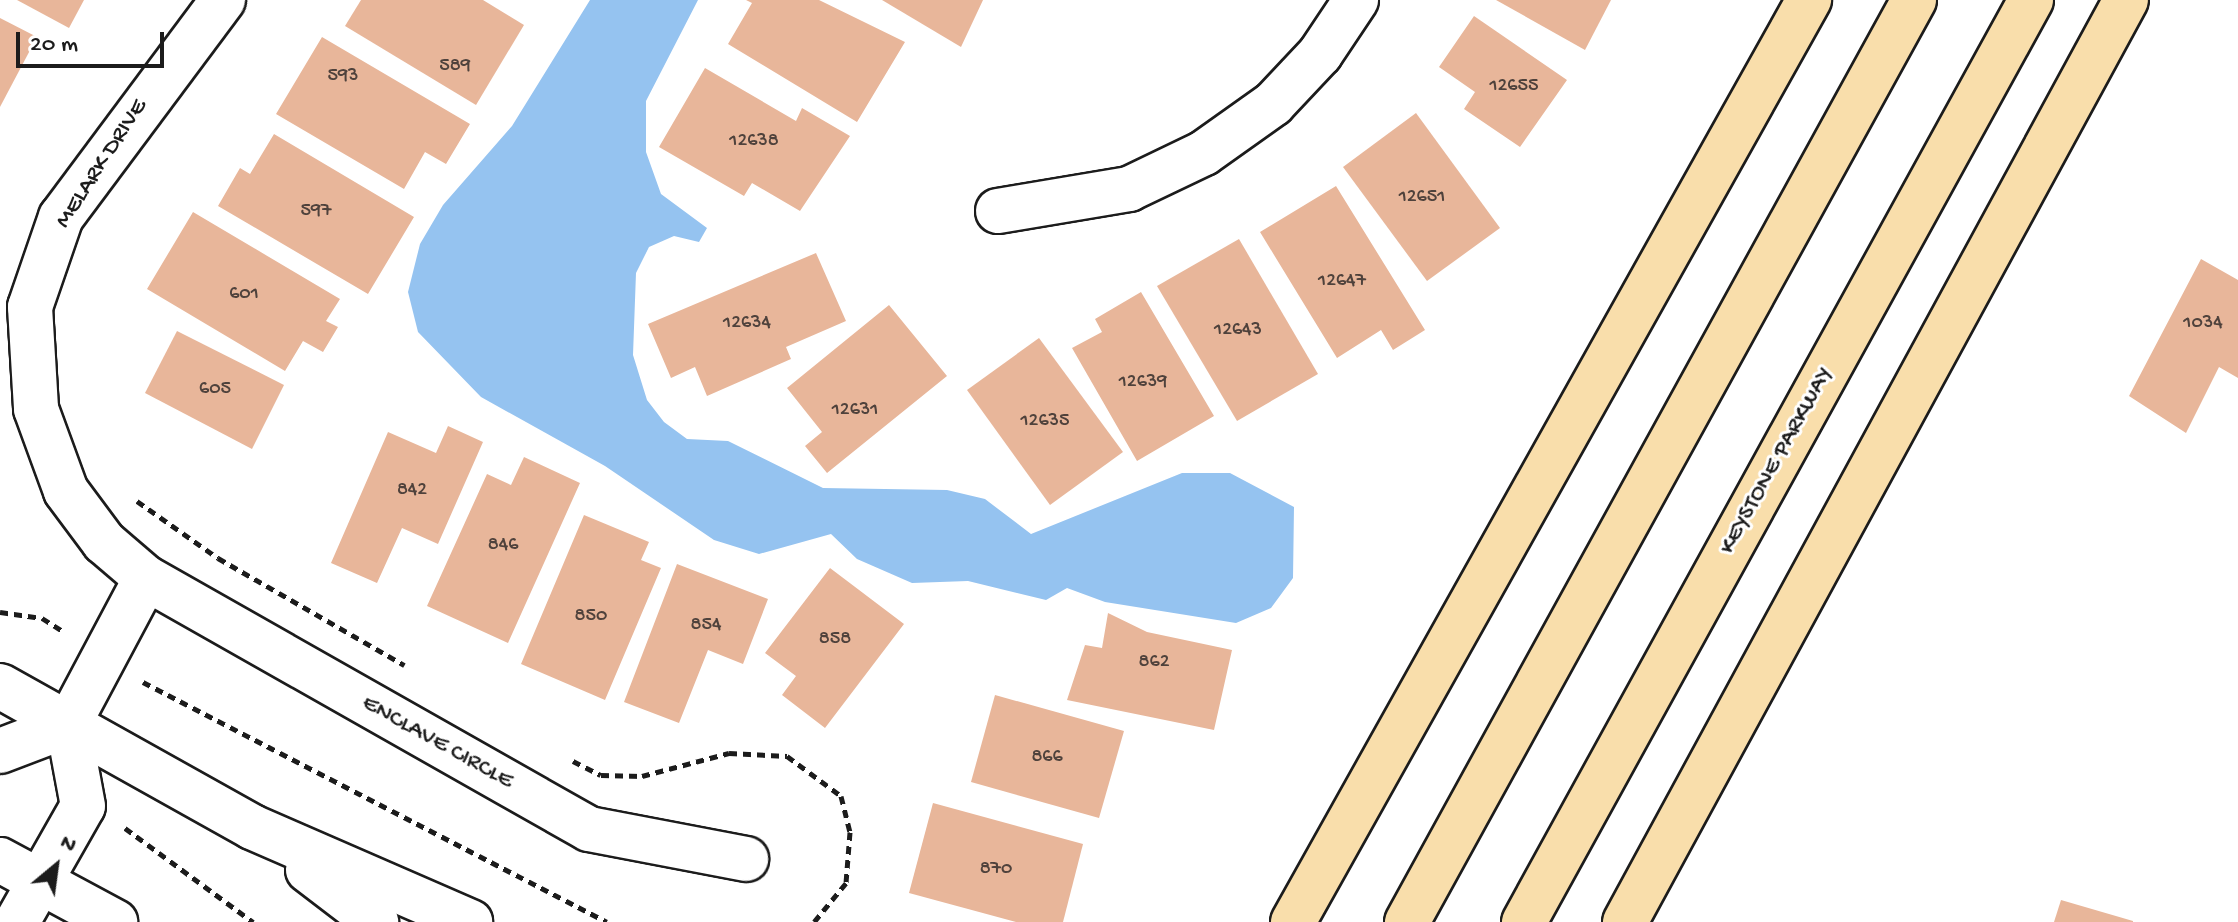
<!DOCTYPE html>
<style>
body{margin:0}
#map{position:relative;width:2238px;height:922px;overflow:hidden;background:#fff;font-family:"Gochi Hand",sans-serif}
div>[style]{position:absolute}
[style*='--x']{left:calc(var(--x)*1px);top:calc(var(--y)*1px);width:calc(var(--w)*1px);rotate:calc(var(--a)*1deg)}
.water>*{inset:0;background:#95c3f0}
.building>*{inset:0;background:#e8b69a}
.path>*{height:5px;margin-top:-2.5px;transform-origin:0;background:repeating-linear-gradient(90deg,#1c1c1c 0 8px,transparent 0 14px)}
.roads{filter:drop-shadow(2px 0 #1c1c1c) drop-shadow(-2px 0 #1c1c1c) drop-shadow(0 2px #1c1c1c) drop-shadow(0 -2px #1c1c1c)}
.minor>*{height:44px;margin:-22px;padding:0 22px;transform-origin:22px;border-radius:22px;background:#fff}
.tertiary>*{height:44px;margin:-22px;padding:0 22px;transform-origin:22px;border-radius:22px;background:#fff}
.motorway>*{height:44px;margin:-22px;padding:0 22px;transform-origin:22px;border-radius:22px;background:#f9deab}
span{translate:-50% -50%;white-space:nowrap;text-align:center;line-height:1.15;-webkit-text-stroke:6px #fff;paint-order:stroke}
.number-label{font-size:20px;color:#4f423c}
.number-label span{-webkit-text-stroke-width:0}
.street-label{font-size:24px;color:#1c1c1c}
.north{position:absolute;left:16px;top:826px;width:80px;height:80px;-webkit-text-stroke:6px #fff;paint-order:stroke;rotate:29deg;font-size:22px;font-weight:700;line-height:32px;text-align:center;color:#1c1c1c}
.north::after{content:'';display:block;margin:auto;width:28px;height:36px;background:#1c1c1c;clip-path:polygon(50% 0,100% 100%,50% 72%,0 100%)}
.scale{position:absolute;left:16px;top:32px;width:148px;height:36px;box-sizing:border-box;border:4px solid #1c1c1c;border-top:0;padding-left:10px;font-size:24px;line-height:28px;white-space:nowrap;color:#1c1c1c;-webkit-text-stroke:6px #fff;paint-order:stroke}
</style>
<div id="map">
<div class="water">
<i style="clip-path:polygon(590px 0,698px 0,646px 101px,646px 152px,661px 194px,707px 228px,699px 242px,674px 236px,649px 247px,636px 273px,633px 355px,647px 400px,664px 422px,687px 439px,728px 441px,823px 488px,947px 490px,985px 499px,1031px 534px,1182px 473px,1230px 473px,1294px 507px,1293px 578px,1271px 608px,1236px 623px,1105px 602px,1067px 588px,1046px 600px,968px 581px,912px 583px,857px 559px,831px 534px,759px 554px,714px 540px,605px 466px,481px 397px,418px 332px,408px 292px,420px 244px,443px 205px,512px 126px)"></i>
</div>
<div class="building">
<i style="clip-path:polygon(17px 0,84px 0,69px 28px)"></i>
<i style="clip-path:polygon(361px 0,483px 0,524px 25px,476px 105px,345px 26px)"></i>
<i style="clip-path:polygon(746px 0,819px 0,905px 42px,857px 122px,728px 44px,752px 3px)"></i>
<i style="clip-path:polygon(882px 0,983px 0,961px 47px)"></i>
<i style="clip-path:polygon(1496px 0,1611px 0,1585px 50px)"></i>
<i style="clip-path:polygon(1474px 16px,1567px 80px,1520px 147px,1464px 109px,1475px 92px,1439px 67px)"></i>
<i style="clip-path:polygon(0 18px,37px 37px,0 107px)"></i>
<i style="clip-path:polygon(322px 37px,470px 124px,446px 164px,425px 152px,404px 189px,276px 114px)"></i>
<i style="clip-path:polygon(705px 68px,796px 121px,802px 108px,850px 136px,800px 211px,752px 183px,744px 196px,659px 147px)"></i>
<i style="clip-path:polygon(1416px 113px,1500px 228px,1427px 281px,1343px 167px)"></i>
<i style="clip-path:polygon(274px 134px,414px 217px,368px 294px,218px 206px,240px 168px,250px 174px)"></i>
<i style="clip-path:polygon(1336px 186px,1425px 330px,1393px 350px,1381px 330px,1337px 358px,1260px 232px)"></i>
<i style="clip-path:polygon(193px 212px,340px 299px,326px 321px,338px 327px,323px 352px,303px 341px,285px 371px,147px 289px)"></i>
<i style="clip-path:polygon(1239px 239px,1318px 374px,1237px 421px,1157px 286px)"></i>
<i style="clip-path:polygon(816px 253px,846px 321px,786px 347px,791px 359px,707px 396px,695px 367px,671px 378px,648px 324px)"></i>
<i style="clip-path:polygon(2201px 259px,2238px 280px,2238px 378px,2219px 367px,2186px 433px,2129px 396px)"></i>
<i style="clip-path:polygon(1141px 292px,1214px 416px,1137px 461px,1072px 348px,1102px 332px,1095px 319px)"></i>
<i style="clip-path:polygon(889px 305px,947px 376px,827px 473px,805px 446px,822px 432px,787px 388px)"></i>
<i style="clip-path:polygon(177px 331px,284px 385px,252px 449px,145px 393px)"></i>
<i style="clip-path:polygon(1039px 338px,1123px 452px,1050px 505px,967px 390px)"></i>
<i style="clip-path:polygon(448px 426px,483px 442px,438px 544px,402px 528px,377px 583px,331px 563px,388px 432px,436px 453px)"></i>
<i style="clip-path:polygon(524px 457px,580px 483px,508px 643px,427px 606px,487px 474px,511px 485px)"></i>
<i style="clip-path:polygon(584px 515px,649px 542px,641px 560px,661px 568px,605px 700px,521px 664px)"></i>
<i style="clip-path:polygon(677px 564px,768px 599px,743px 664px,708px 650px,679px 723px,624px 702px)"></i>
<i style="clip-path:polygon(830px 568px,904px 624px,825px 728px,782px 695px,796px 676px,765px 653px)"></i>
<i style="clip-path:polygon(1108px 613px,1147px 632px,1232px 650px,1214px 730px,1067px 700px,1085px 645px,1102px 648px)"></i>
<i style="clip-path:polygon(995px 695px,1124px 731px,1099px 818px,971px 782px)"></i>
<i style="clip-path:polygon(933px 803px,1083px 844px,1063px 922px,1016px 922px,909px 893px)"></i>
<i style="clip-path:polygon(2061px 900px,2133px 921px,2133px 922px,2054px 922px)"></i>
</div>
<div class="path">
<i style="--x:137;--y:501;--w:99;--a:35.1"></i>
<i style="--x:218;--y:558;--w:215;--a:29.9"></i>
<i style="--x:0;--y:612;--w:42;--a:8.1"></i>
<i style="--x:42;--y:618;--w:26;--a:32"></i>
<i style="--x:143;--y:682;--w:522;--a:27.35"></i>
<i style="--x:573;--y:761;--w:31;--a:27"></i>
<i style="--x:601;--y:775;--w:41;--a:1.4"></i>
<i style="--x:642;--y:776;--w:90;--a:-14.8"></i>
<i style="--x:729;--y:753;--w:58;--a:3"></i>
<i style="--x:787;--y:756;--w:67;--a:36.5"></i>
<i style="--x:841;--y:796;--w:37;--a:76"></i>
<i style="--x:850;--y:832;--w:51;--a:94.5"></i>
<i style="--x:846;--y:883;--w:50;--a:129.4"></i>
<i style="--x:125;--y:828;--w:159;--a:36.3"></i>
</div>
<div class="roads">
<div class="minor">
<i style="--x:223;--y:0;--w:271;--a:126.7"></i>
<i style="--x:61;--y:217;--w:95;--a:109"></i>
<i style="--x:30;--y:307;--w:102;--a:86.6"></i>
<i style="--x:36;--y:409;--w:87;--a:69.9"></i>
<i style="--x:66;--y:491;--w:64;--a:53.3"></i>
<i style="--x:104;--y:542;--w:55;--a:40.6"></i>
<i style="--x:146;--y:578;--w:509;--a:29.54"></i>
<i style="--x:589;--y:829;--w:160;--a:10.8"></i>
<i style="--x:998;--y:211;--w:133;--a:-9.5"></i>
<i style="--x:1129;--y:189;--w:83;--a:-25.6"></i>
<i style="--x:1204;--y:153;--w:85;--a:-35.4"></i>
<i style="--x:1273;--y:104;--w:69;--a:-46.8"></i>
<i style="--x:1320;--y:54;--w:65;--a:-56.3"></i>
<i style="--x:68;--y:725;--w:166;--a:-62"></i>
<i style="--x:0;--y:751;--w:73;--a:-20.9"></i>
<i style="--x:0;--y:860;--w:131;--a:28.3"></i>
<i style="--x:17;--y:922;--w:133;--a:-60.4"></i>
<i style="--x:83;--y:806;--w:82;--a:-100.5"></i>
</div>
<div class="tertiary">
<i style="--x:0;--y:686;--w:289;--a:29.2"></i>
<i style="--x:252;--y:827;--w:238;--a:23.5"></i>
<i style="--x:308;--y:870;--w:86;--a:37.4"></i>
</div>
<div class="motorway">
<i style="--x:1293;--y:922;--w:1057;--a:-60.77"></i>
<i style="--x:1407;--y:922;--w:1052;--a:-61.19"></i>
<i style="--x:1524;--y:922;--w:1052;--a:-61.19"></i>
<i style="--x:1625;--y:922;--w:1049;--a:-61.48"></i>
</div>
</div>
<div class="number-label">
<span style="left:455px;top:66px">589</span>
<span style="left:343px;top:76px">593</span>
<span style="left:1514px;top:86px">12655</span>
<span style="left:754px;top:141px">12638</span>
<span style="left:1422px;top:197px">12651</span>
<span style="left:316px;top:211px">597</span>
<span style="left:1342px;top:281px">12647</span>
<span style="left:244px;top:294px">601</span>
<span style="left:747px;top:323px">12634</span>
<span style="left:2203px;top:323px">1034</span>
<span style="left:1238px;top:330px">12643</span>
<span style="left:1143px;top:382px">12639</span>
<span style="left:215px;top:389px">605</span>
<span style="left:855px;top:410px">12631</span>
<span style="left:1045px;top:421px">12635</span>
<span style="left:412px;top:490px">842</span>
<span style="left:503px;top:545px">846</span>
<span style="left:591px;top:616px">850</span>
<span style="left:706px;top:625px">854</span>
<span style="left:835px;top:639px">858</span>
<span style="left:1154px;top:662px">862</span>
<span style="left:1047px;top:757px">866</span>
<span style="left:996px;top:869px">870</span>
</div>
<div class="street-label">
<span style="left:102px;top:164px;rotate:-57deg">MELARK DRIVE</span>
<span style="left:1777px;top:461px;rotate:-61deg">KEYSTONE PARKWAY</span>
<span style="left:437px;top:743px;rotate:29deg">ENCLAVE CIRCLE</span>
</div>
<div class="north">N</div>
<div class="scale">20 m</div>
</div>
